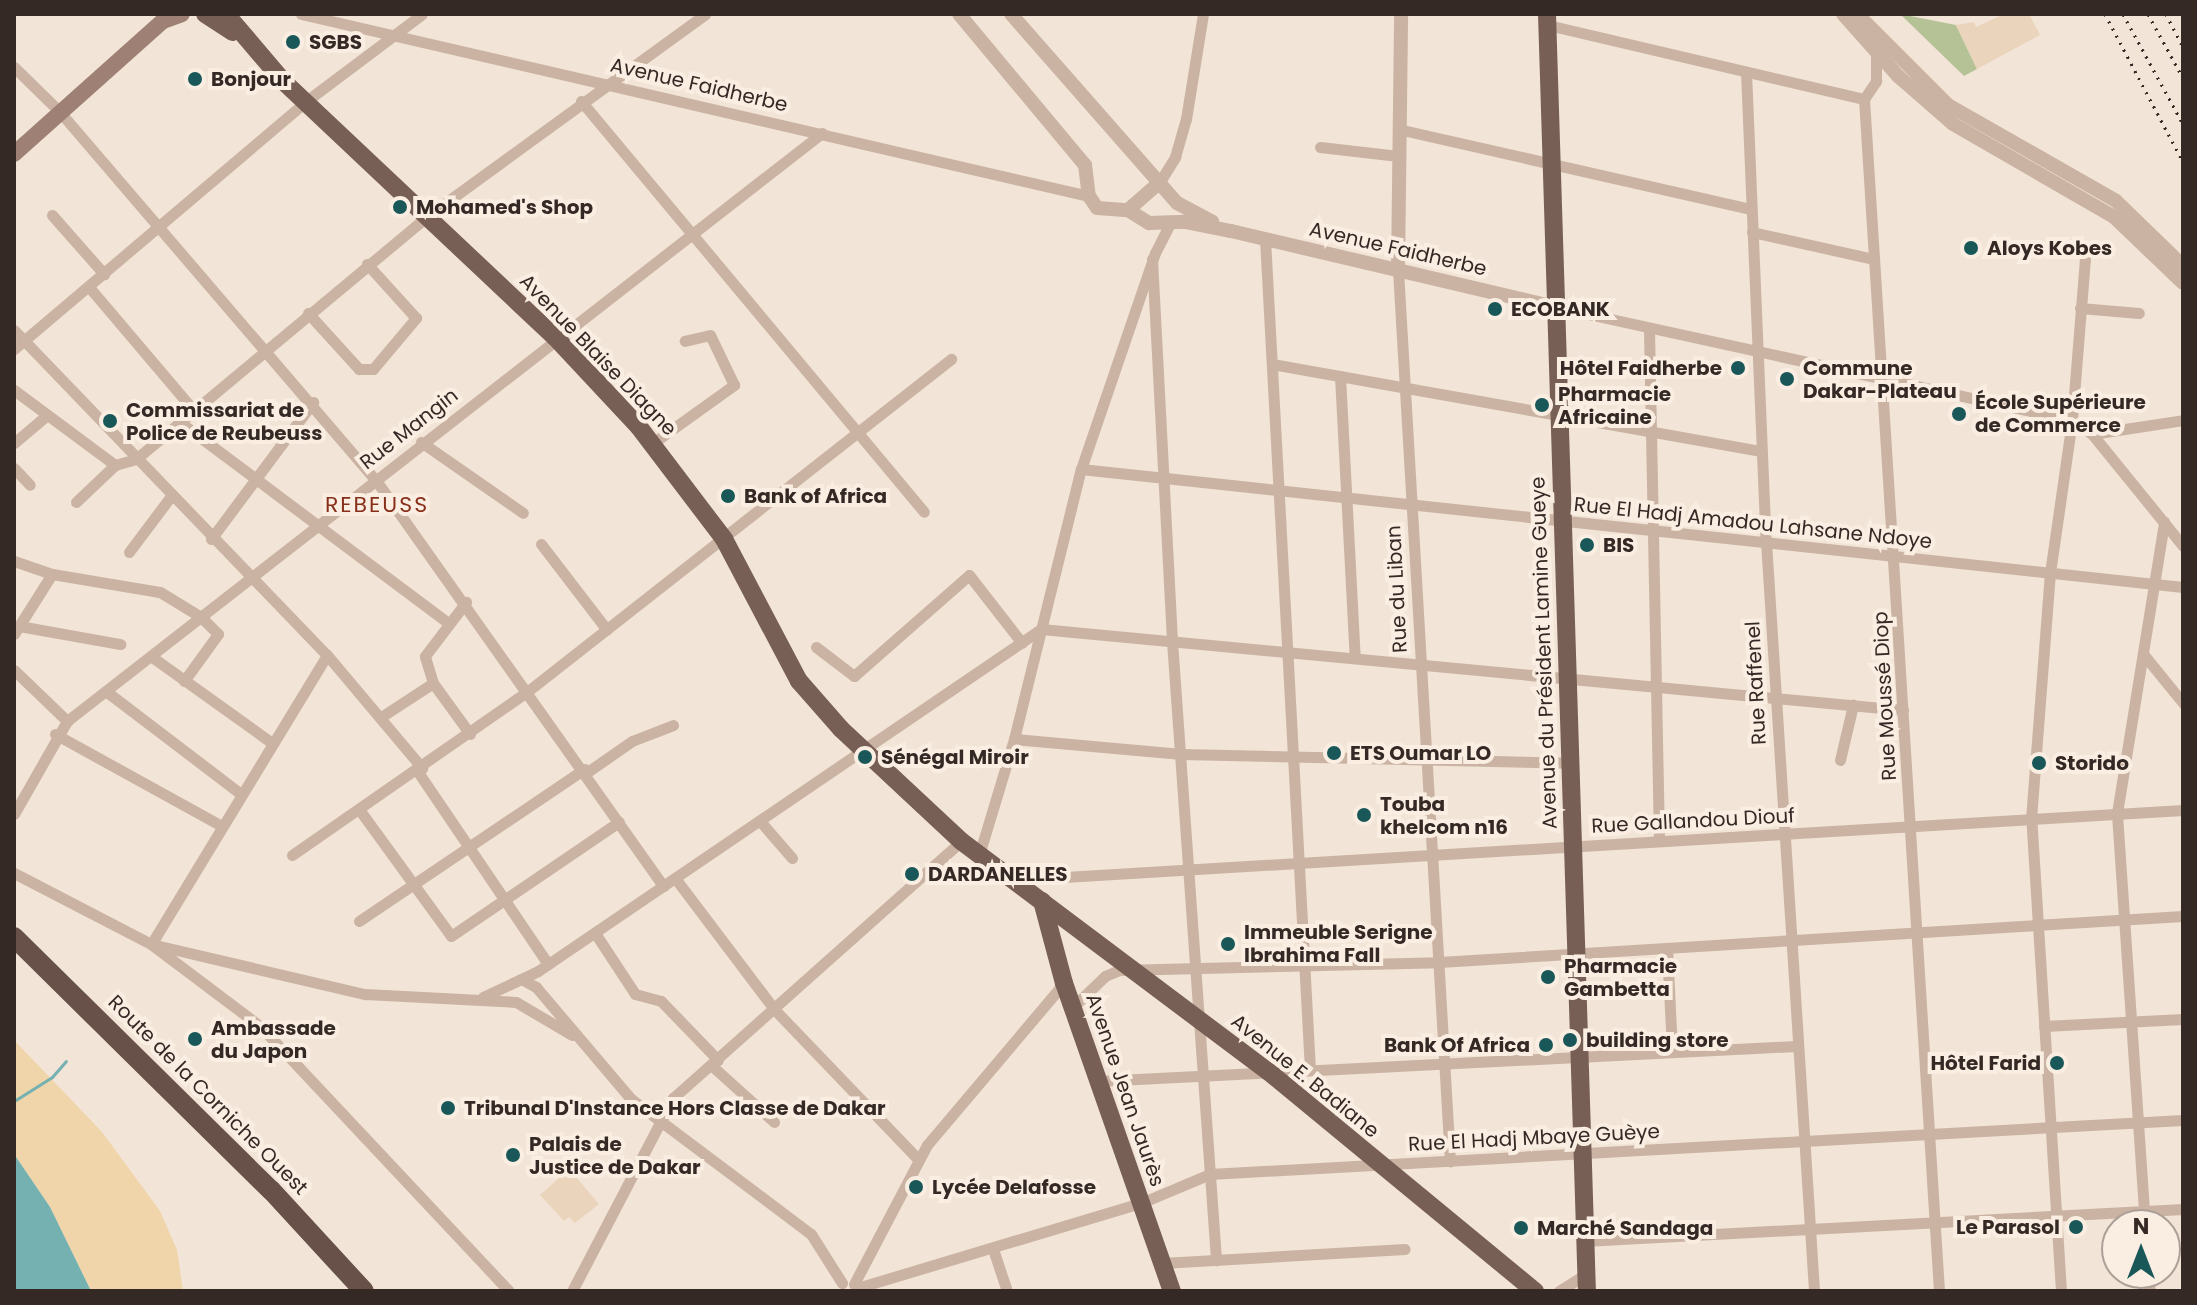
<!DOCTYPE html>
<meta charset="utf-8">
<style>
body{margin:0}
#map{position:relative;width:2197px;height:1305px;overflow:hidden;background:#f2e4d7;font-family:Poppins,sans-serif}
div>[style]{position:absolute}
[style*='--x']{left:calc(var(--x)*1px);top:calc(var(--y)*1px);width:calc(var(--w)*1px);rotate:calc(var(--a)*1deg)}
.green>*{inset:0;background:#b5c296}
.sand>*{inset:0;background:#f0d5aa}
.plaza>*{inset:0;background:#ebd4bc}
.water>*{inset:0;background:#74b1b0}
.stream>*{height:3px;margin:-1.5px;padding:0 1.5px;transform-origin:1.5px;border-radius:1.5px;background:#74b1b0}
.minor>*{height:11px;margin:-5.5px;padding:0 5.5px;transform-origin:5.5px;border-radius:5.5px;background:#cab3a2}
.tertiary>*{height:14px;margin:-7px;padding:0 7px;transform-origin:7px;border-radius:7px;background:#cab3a2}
.secondary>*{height:16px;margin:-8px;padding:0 8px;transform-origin:8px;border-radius:8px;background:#9e8174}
.primary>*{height:18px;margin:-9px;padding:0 9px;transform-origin:9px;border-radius:9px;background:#785f55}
.trunk>*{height:20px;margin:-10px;padding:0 10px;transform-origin:10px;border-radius:10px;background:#675148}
.rail>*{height:3px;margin-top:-1.5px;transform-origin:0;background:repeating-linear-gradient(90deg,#352925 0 2px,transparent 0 8px)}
.dots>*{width:22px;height:22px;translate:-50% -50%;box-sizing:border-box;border:4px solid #faeee3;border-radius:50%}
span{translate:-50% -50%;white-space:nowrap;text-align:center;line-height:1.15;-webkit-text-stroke:8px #faeee3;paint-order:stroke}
.poi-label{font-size:20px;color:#352925;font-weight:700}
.left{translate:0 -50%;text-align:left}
.right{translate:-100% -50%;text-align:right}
.street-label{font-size:20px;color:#352925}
.neighbourhood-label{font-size:22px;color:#882f1a;letter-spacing:2px}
.frame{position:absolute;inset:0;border:16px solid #352925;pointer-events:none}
.north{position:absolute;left:2101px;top:1209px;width:80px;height:80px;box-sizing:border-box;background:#faeee3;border:2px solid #ab9f97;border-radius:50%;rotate:0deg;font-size:22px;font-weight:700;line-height:32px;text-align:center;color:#352925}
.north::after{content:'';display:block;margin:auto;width:28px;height:36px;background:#195758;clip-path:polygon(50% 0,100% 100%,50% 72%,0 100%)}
</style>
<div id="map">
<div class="green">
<i style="clip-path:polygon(1900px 14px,1956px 25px,1977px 69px,1964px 76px)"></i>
</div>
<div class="sand">
<i style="clip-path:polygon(14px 1040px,102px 1132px,160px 1211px,177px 1250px,183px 1291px,91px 1291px,50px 1207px,14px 1154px)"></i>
</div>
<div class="plaza">
<i style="clip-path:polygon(2004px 14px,2029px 14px,2040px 35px,1977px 69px,1956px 25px,1974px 22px,1976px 27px)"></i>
<i style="clip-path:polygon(569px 1169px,599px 1204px,575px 1223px,569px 1217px,564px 1221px,540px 1195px)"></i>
</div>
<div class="water">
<i style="clip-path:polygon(14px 1154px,50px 1207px,91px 1291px,14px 1291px)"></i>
</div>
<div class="stream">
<i style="--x:14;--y:1101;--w:45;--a:-32.3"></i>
<i style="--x:52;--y:1077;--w:21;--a:-49"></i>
</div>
<div class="minor">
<i style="--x:301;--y:14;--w:809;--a:13.01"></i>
<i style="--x:1548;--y:25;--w:325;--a:13.2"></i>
<i style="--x:14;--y:67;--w:64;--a:44.4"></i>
<i style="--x:60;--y:112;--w:484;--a:49.4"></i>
<i style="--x:375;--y:479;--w:499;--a:54.7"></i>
<i style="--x:1746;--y:72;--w:470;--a:87.6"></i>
<i style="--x:1766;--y:542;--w:751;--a:86.33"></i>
<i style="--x:1864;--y:99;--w:1194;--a:86.4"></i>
<i style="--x:1864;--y:99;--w:22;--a:-56"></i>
<i style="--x:1876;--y:81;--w:28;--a:-90"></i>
<i style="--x:581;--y:101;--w:535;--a:50.15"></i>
<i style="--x:1398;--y:129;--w:362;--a:12.8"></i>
<i style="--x:1320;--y:147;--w:79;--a:6.6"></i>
<i style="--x:1159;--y:183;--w:31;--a:-58"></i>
<i style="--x:1175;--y:157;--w:40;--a:-74"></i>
<i style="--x:1186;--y:119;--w:106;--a:-80.8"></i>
<i style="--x:52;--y:215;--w:79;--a:48.6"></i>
<i style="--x:1752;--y:232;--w:125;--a:12.5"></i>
<i style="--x:1265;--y:239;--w:832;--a:86.9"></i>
<i style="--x:1152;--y:259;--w:383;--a:87"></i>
<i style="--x:1172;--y:641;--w:621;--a:85.93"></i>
<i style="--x:1398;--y:270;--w:893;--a:86.66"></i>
<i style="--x:89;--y:287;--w:162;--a:49.7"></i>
<i style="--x:1556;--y:307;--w:528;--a:12.35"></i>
<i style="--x:2072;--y:420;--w:24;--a:35"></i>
<i style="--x:2092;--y:434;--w:144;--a:50.9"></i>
<i style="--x:2080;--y:308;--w:59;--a:4.8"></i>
<i style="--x:308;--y:313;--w:76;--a:47.7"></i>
<i style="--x:359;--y:369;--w:14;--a:0"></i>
<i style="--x:373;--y:369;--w:67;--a:-49.9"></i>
<i style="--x:416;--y:318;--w:73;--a:-132.2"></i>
<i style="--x:1649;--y:329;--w:512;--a:88.88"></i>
<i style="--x:14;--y:330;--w:451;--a:46.1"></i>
<i style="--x:327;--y:655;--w:148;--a:49.9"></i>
<i style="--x:14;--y:349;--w:382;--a:-40.3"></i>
<i style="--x:305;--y:102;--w:146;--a:-36.9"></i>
<i style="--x:1272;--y:364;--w:497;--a:10.1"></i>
<i style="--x:1340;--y:376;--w:282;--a:87"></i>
<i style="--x:14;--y:390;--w:126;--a:36.6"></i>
<i style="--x:181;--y:423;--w:334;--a:36.8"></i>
<i style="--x:2092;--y:434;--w:92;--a:-8.7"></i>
<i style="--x:421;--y:442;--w:124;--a:34.8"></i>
<i style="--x:14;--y:443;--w:43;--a:-40.3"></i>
<i style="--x:653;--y:443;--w:100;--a:-35.6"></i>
<i style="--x:734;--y:385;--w:55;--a:-115.6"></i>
<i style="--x:710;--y:335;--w:26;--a:167"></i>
<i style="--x:115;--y:465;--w:22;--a:-16"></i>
<i style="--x:136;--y:459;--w:378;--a:-39.8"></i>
<i style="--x:426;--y:217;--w:345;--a:-36"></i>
<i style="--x:14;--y:468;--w:23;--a:47"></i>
<i style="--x:1081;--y:469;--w:1108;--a:6.11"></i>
<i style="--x:76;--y:502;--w:54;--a:-43.5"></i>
<i style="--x:211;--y:539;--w:171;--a:-53.3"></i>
<i style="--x:541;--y:544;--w:108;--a:52.5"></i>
<i style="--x:129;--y:552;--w:70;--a:-53.1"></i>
<i style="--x:14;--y:561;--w:40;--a:18.9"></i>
<i style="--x:52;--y:574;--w:109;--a:9.5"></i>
<i style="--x:160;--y:592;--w:48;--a:31.4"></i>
<i style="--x:201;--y:617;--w:24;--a:45"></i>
<i style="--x:218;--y:634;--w:58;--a:125.9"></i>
<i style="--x:19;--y:626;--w:103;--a:10.1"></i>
<i style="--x:14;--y:634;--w:71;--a:-57.7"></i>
<i style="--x:816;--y:647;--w:48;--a:37.3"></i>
<i style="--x:854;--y:676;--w:153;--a:-41.3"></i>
<i style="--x:969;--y:575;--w:86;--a:52.1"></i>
<i style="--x:327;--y:655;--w:338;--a:121.3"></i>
<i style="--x:151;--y:944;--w:138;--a:37"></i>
<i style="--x:261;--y:1027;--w:362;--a:46.8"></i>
<i style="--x:2144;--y:655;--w:62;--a:50.9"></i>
<i style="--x:152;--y:657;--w:148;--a:35.6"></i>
<i style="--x:14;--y:670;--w:74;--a:43.9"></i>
<i style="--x:433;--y:683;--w:63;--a:54"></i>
<i style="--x:107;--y:692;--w:168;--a:37.3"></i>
<i style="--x:381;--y:717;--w:62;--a:-33.2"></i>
<i style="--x:433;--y:683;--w:28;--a:-107"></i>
<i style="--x:425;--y:656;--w:68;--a:-52.8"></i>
<i style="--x:55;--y:734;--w:191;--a:28.9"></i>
<i style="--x:1014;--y:739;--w:168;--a:5.1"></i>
<i style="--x:1181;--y:754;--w:388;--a:1.3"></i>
<i style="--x:1840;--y:760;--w:57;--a:-76.7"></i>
<i style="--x:418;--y:772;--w:232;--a:55.9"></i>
<i style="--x:586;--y:773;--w:56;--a:-34.8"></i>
<i style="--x:632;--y:741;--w:44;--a:-21.3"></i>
<i style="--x:361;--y:812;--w:153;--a:54"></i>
<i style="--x:451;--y:936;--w:203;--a:-34.2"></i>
<i style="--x:14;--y:814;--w:107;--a:-60.3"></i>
<i style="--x:67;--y:721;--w:957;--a:-37.91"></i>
<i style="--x:760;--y:821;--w:49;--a:49.1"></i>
<i style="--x:292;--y:855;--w:287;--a:-34.8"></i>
<i style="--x:528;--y:691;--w:538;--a:-38.13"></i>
<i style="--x:979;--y:855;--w:121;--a:-73.2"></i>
<i style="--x:1014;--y:739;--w:278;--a:-76.1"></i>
<i style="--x:1081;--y:469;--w:228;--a:-71.1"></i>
<i style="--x:1155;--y:253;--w:35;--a:-63"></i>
<i style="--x:14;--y:873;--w:154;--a:27.4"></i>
<i style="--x:151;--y:944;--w:220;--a:13.2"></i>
<i style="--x:365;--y:994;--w:151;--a:3"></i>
<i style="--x:516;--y:1002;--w:65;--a:30.5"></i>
<i style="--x:675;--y:878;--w:164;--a:52.9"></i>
<i style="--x:774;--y:1009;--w:208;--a:46.2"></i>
<i style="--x:1014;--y:880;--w:1171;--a:-3.43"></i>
<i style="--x:359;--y:921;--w:272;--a:-34"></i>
<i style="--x:595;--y:933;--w:73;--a:56.7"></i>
<i style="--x:635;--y:994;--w:27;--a:15"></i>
<i style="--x:661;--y:1001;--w:82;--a:46"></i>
<i style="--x:1667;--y:948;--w:104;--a:87.2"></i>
<i style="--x:523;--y:980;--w:15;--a:28"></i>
<i style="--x:536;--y:987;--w:147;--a:49.7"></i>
<i style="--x:631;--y:1099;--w:225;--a:36.9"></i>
<i style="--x:811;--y:1234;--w:58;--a:57.7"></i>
<i style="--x:483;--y:997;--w:61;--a:-25.3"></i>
<i style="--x:538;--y:971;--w:608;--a:-34.21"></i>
<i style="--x:1041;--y:629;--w:866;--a:5.37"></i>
<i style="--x:1073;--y:1007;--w:45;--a:-44.1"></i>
<i style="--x:1105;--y:976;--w:15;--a:-23"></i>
<i style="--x:1119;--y:970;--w:320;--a:-1.4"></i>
<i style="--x:1439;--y:962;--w:745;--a:-3.54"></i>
<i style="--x:2044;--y:1026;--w:139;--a:-2.9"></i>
<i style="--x:711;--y:1065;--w:85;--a:42.1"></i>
<i style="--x:1098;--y:1081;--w:700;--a:-2.87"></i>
<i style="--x:2145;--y:1225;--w:413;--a:-93.9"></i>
<i style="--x:2117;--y:813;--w:295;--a:-80.8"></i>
<i style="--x:1584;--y:1241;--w:600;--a:-3.06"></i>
<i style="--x:993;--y:1249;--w:44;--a:71.6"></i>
<i style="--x:1162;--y:1263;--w:243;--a:-3.3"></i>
<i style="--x:2148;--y:1273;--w:18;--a:84"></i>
<i style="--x:854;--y:1284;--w:157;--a:-62.3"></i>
<i style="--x:927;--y:1145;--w:212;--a:-49.8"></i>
<i style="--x:857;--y:1288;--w:296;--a:-16.7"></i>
<i style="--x:1141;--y:1203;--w:75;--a:-22.8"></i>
<i style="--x:1210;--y:1174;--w:974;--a:-3.18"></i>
<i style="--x:572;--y:1291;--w:218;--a:-62.4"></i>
<i style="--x:673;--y:1098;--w:386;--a:-41.7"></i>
<i style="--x:1559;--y:1291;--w:25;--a:-32"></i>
<i style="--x:2061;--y:1291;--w:473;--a:-93.6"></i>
<i style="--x:2031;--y:819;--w:247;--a:-85.6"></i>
<i style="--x:2050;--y:573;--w:155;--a:-81.8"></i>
<i style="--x:2072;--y:420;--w:164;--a:-85.4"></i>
</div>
<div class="tertiary">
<i style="--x:959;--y:14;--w:197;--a:50.2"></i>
<i style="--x:1085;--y:165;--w:31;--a:83"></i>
<i style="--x:1089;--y:196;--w:14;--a:56"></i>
<i style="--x:1097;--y:208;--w:31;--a:4"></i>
<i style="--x:1128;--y:210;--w:25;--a:32"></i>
<i style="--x:1149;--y:223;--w:36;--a:-2"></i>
<i style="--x:1185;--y:222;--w:47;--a:11.1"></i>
<i style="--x:1231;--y:231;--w:334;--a:13.2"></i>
<i style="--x:1011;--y:14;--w:252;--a:48.7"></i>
<i style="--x:1177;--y:203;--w:40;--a:28"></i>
<i style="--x:1843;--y:14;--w:83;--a:48.4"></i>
<i style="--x:1898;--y:76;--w:73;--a:41.1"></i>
<i style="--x:1953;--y:124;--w:186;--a:30"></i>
<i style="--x:2114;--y:217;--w:95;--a:43.7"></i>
<i style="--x:1857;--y:14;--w:129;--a:45"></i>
<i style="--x:1948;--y:105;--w:193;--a:29.7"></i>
<i style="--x:2116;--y:201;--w:93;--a:44.1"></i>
<i style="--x:1128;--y:210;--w:41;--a:-41.1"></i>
<i style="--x:1398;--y:270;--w:256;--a:-89.3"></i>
</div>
<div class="secondary">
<i style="--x:14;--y:154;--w:200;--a:-41.8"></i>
<i style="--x:163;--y:21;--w:20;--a:-20"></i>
</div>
<div class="primary">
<i style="--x:205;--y:14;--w:33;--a:33"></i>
<i style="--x:226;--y:14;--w:88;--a:49.6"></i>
<i style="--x:283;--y:81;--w:374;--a:43.3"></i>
<i style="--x:555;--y:337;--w:123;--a:47"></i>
<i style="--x:639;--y:427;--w:141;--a:52.8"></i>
<i style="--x:724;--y:539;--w:161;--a:62.2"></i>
<i style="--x:799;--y:681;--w:64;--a:48.8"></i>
<i style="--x:841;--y:729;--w:164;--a:43"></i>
<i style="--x:961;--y:841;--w:385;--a:36.9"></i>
<i style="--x:1269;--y:1072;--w:345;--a:39.5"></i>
<i style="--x:1547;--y:14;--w:1278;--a:88.21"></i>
<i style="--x:1042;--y:901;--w:85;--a:75"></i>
<i style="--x:1064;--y:983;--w:326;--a:70.7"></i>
</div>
<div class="trunk">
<i style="--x:14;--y:937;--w:361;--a:44.6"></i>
<i style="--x:271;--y:1190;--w:137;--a:47.4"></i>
</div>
<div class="rail">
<i style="--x:2105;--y:14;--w:167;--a:62.2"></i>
<i style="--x:2123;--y:14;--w:125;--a:61.4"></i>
<i style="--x:2148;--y:14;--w:73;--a:61.3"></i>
<i style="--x:2166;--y:14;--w:37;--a:63"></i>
</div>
<div class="dots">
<i style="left:293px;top:42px;background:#195758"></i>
<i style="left:195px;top:79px;background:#195758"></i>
<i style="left:400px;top:207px;background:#195758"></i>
<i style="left:1971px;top:248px;background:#195758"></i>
<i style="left:1495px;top:309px;background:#195758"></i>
<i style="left:1738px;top:368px;background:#195758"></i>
<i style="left:1787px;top:379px;background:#195758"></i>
<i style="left:1542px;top:405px;background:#195758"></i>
<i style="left:1959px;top:414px;background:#195758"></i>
<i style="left:110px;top:421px;background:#195758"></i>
<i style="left:728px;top:496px;background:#195758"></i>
<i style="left:1587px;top:545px;background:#195758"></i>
<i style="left:1334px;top:753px;background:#195758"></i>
<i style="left:865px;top:757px;background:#195758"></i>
<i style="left:2039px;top:763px;background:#195758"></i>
<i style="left:1364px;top:815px;background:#195758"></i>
<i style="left:912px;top:874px;background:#195758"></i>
<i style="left:1228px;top:944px;background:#195758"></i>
<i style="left:1548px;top:977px;background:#195758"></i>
<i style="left:195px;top:1039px;background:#195758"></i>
<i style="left:1570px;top:1040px;background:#195758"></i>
<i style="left:1546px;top:1045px;background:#195758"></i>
<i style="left:2057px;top:1063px;background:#195758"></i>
<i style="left:448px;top:1108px;background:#195758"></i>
<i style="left:513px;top:1155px;background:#195758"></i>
<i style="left:916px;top:1187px;background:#195758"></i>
<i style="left:2076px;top:1227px;background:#195758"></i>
<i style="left:1521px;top:1228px;background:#195758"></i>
</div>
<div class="poi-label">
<span class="left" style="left:309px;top:42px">SGBS</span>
<span class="left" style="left:211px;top:79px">Bonjour</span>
<span class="left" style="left:416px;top:207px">Mohamed's Shop</span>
<span class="left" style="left:1987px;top:248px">Aloys Kobes</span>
<span class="left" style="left:1511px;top:309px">ECOBANK</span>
<span class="right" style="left:1722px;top:368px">Hôtel Faidherbe</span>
<span class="left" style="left:1803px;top:380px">Commune<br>Dakar-Plateau</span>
<span class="left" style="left:1558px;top:406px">Pharmacie<br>Africaine</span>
<span class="left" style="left:1975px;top:414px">École Supérieure<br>de Commerce</span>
<span class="left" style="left:126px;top:422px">Commissariat de<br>Police de Reubeuss</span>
<span class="left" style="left:744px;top:496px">Bank of Africa</span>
<span class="left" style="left:1603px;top:545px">BIS</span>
<span class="left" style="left:1350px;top:753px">ETS Oumar LO</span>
<span class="left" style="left:881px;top:757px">Sénégal Miroir</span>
<span class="left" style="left:2055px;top:763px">Storido</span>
<span class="left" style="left:1380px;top:816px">Touba<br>khelcom n16</span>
<span class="left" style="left:928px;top:874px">DARDANELLES</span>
<span class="left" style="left:1244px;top:944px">Immeuble Serigne<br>Ibrahima Fall</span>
<span class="left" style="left:1564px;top:978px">Pharmacie<br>Gambetta</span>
<span class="left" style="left:211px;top:1040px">Ambassade<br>du Japon</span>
<span class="left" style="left:1586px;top:1040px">building store</span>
<span class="right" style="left:1530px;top:1045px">Bank Of Africa</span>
<span class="right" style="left:2041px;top:1063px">Hôtel Farid</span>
<span class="left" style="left:464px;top:1108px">Tribunal D'Instance Hors Classe de Dakar</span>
<span class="left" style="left:529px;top:1156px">Palais de<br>Justice de Dakar</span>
<span class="left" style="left:932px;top:1187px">Lycée Delafosse</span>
<span class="right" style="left:2060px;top:1227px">Le Parasol</span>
<span class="left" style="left:1537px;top:1228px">Marché Sandaga</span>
</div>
<div class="street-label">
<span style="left:699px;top:85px;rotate:13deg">Avenue Faidherbe</span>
<span style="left:1398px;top:249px;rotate:13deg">Avenue Faidherbe</span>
<span style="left:598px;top:355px;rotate:46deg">Avenue Blaise Diagne</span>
<span style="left:409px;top:429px;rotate:-38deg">Rue Mangin</span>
<span style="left:1753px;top:523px;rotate:6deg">Rue El Hadj Amadou Lahsane Ndoye</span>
<span style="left:1397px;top:589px;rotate:-93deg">Rue du Liban</span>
<span style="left:1544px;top:653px;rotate:-92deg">Avenue du Président Lamine Gueye</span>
<span style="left:1756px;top:683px;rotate:-93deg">Rue Raffenel</span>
<span style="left:1885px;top:696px;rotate:-93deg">Rue Moussé Diop</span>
<span style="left:1693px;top:821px;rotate:-3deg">Rue Gallandou Diouf</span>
<span style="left:1305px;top:1076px;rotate:39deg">Avenue E. Badiane</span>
<span style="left:1125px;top:1090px;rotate:71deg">Avenue Jean Jaurès</span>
<span style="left:208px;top:1095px;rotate:45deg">Route de la Corniche Ouest</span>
<span style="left:1534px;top:1138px;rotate:-3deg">Rue El Hadj Mbaye Guèye</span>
</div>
<div class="neighbourhood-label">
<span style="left:377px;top:505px">REBEUSS</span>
</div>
<div class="frame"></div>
<div class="north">N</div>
</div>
